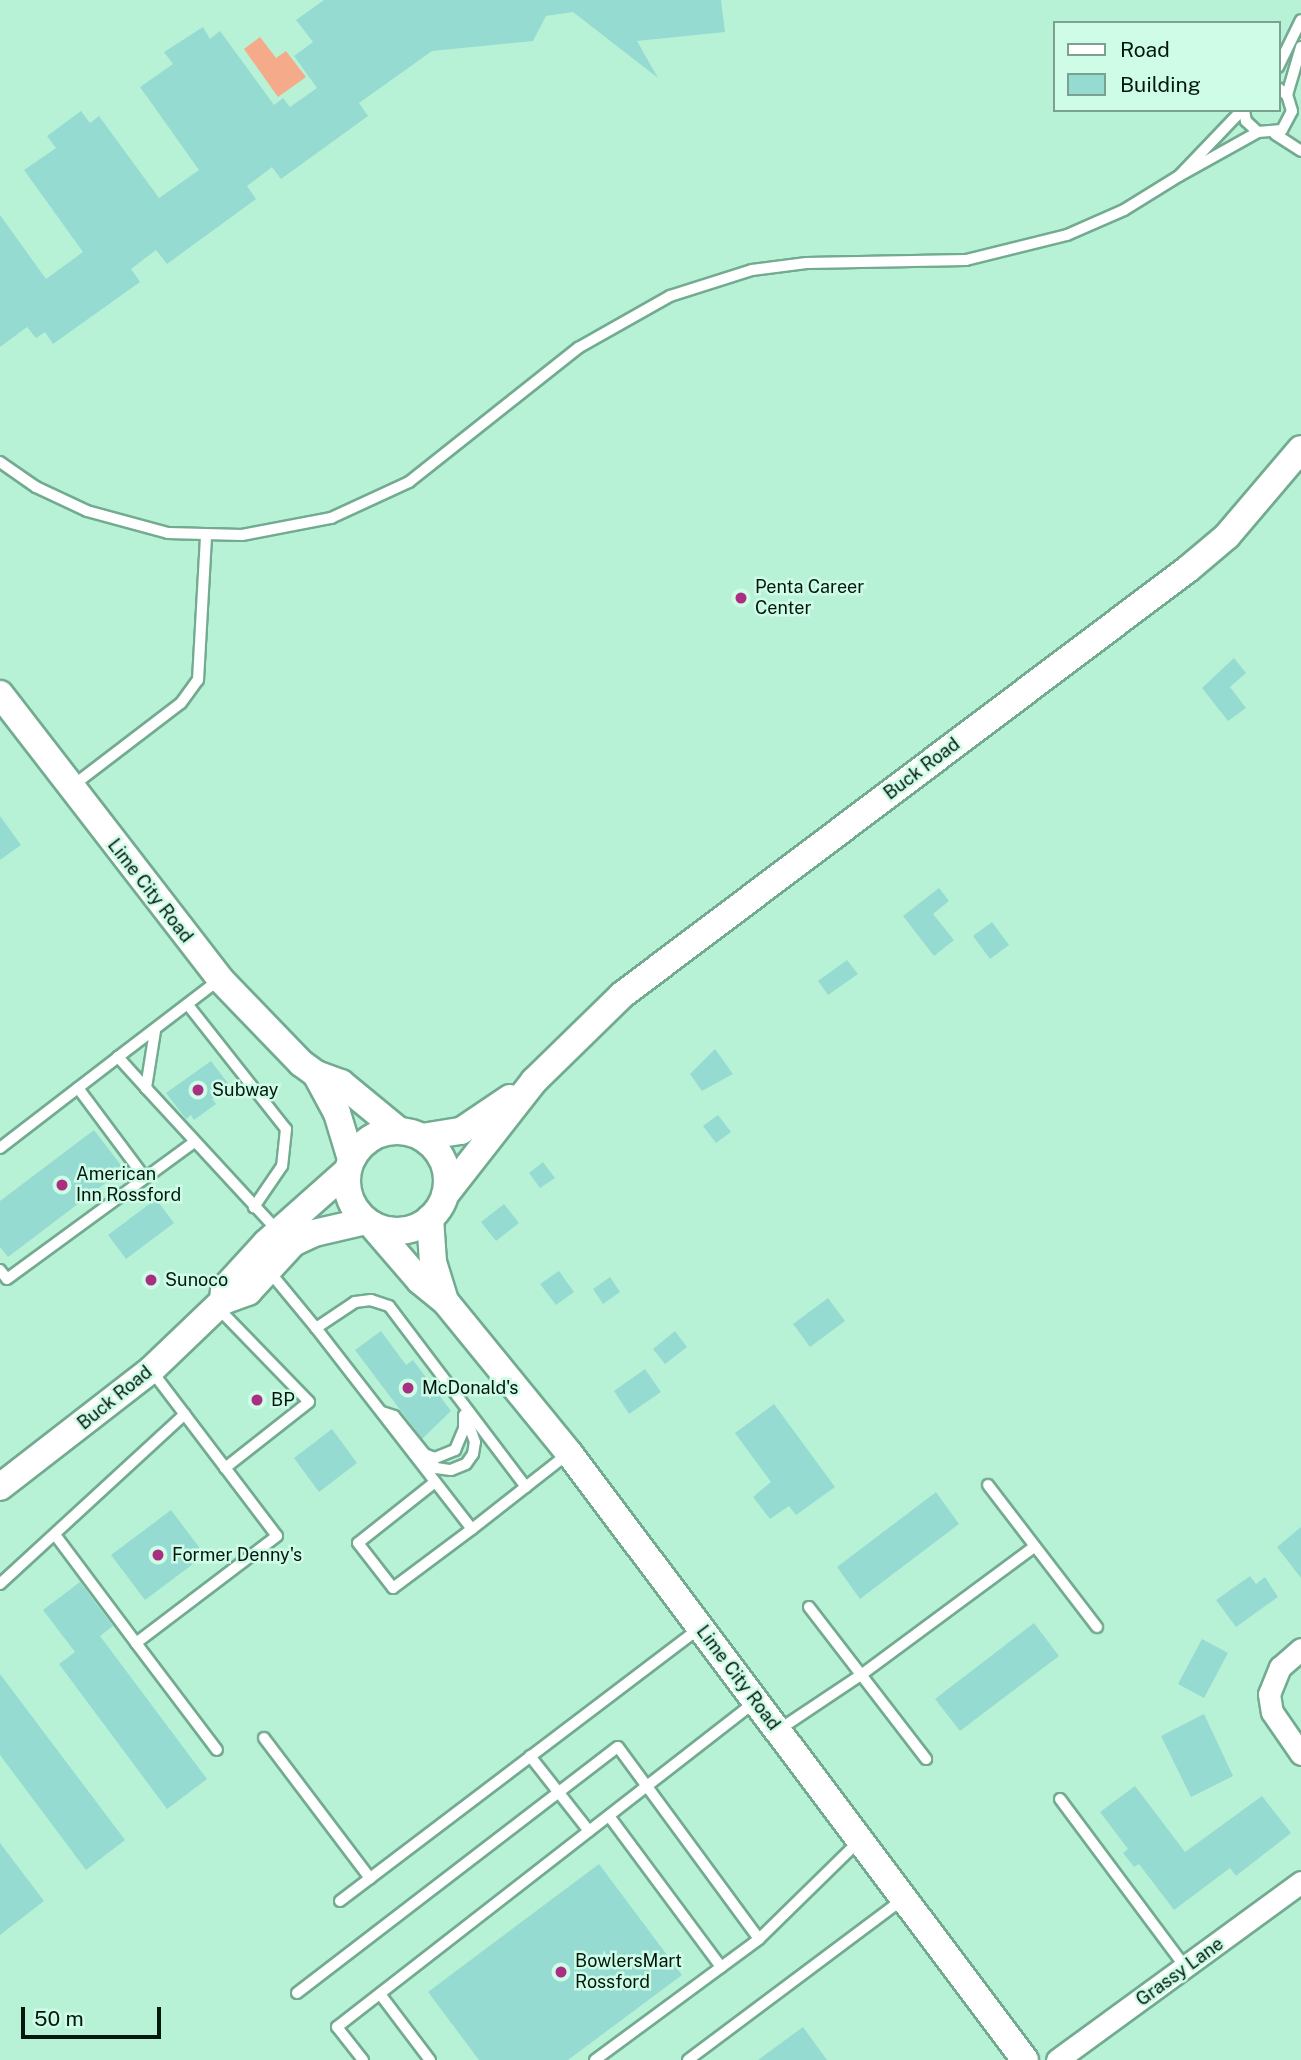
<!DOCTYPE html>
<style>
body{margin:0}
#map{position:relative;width:1301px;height:2060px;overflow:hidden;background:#b7f2d6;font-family:"Public Sans",sans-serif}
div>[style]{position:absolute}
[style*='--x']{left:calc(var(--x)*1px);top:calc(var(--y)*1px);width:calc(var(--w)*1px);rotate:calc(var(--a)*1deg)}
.green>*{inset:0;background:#f5aa89}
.building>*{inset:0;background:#96dbd1}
.roads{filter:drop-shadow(2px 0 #73ab91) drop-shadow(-2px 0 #73ab91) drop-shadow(0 2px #73ab91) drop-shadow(0 -2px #73ab91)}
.service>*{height:10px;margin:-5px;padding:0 5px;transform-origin:5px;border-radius:5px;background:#fff}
.minor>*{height:21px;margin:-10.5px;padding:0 10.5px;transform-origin:10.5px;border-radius:10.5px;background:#fff}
.tertiary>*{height:26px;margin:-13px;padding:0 13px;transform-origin:13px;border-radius:13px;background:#fff}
.tertiary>.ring{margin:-13px;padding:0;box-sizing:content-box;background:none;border:26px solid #fff;border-radius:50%}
.dots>*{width:19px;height:19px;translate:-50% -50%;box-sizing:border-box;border:4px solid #cefce6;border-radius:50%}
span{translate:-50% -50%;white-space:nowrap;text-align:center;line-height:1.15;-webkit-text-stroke:5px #cefce6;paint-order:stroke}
.poi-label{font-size:18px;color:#02180f}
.left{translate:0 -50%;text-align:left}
.street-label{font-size:18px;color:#02180f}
.legend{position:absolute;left:1053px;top:21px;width:228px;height:91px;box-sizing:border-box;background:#cefce6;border:2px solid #7ca190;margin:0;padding:9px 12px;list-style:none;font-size:21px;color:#02180f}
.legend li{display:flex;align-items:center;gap:14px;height:35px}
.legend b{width:35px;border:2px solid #7ca190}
.scale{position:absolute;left:21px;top:2007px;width:140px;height:32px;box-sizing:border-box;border:4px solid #02180f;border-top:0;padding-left:9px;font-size:21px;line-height:24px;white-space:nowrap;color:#02180f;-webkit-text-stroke:5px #cefce6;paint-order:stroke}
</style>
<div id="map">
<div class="green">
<i style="clip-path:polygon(260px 37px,276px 58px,286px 51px,306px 77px,278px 97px,244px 49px)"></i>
</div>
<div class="building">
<i style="clip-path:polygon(324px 0,721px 0,725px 32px,637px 41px,658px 78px,573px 12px,546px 16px,533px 41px,432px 51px,359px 103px,368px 116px,281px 179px,272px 167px,247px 186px,256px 199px,167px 264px,156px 250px,131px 269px,140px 282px,53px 344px,45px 332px,36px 338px,27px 327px,0 347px,0 215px,46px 279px,83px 252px,24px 170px,56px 148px,47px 136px,81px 111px,90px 123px,99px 116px,159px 198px,199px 170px,140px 87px,173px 64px,164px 52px,203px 27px,210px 39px,220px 31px,274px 105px,283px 98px,290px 107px,317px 88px,294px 56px,313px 42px,296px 20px)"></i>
<i style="clip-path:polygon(1234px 658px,1246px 673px,1230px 687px,1246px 708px,1228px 721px,1202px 688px)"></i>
<i style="clip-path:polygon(0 816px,21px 845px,0 860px)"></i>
<i style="clip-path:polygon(939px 888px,949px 901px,933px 914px,954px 940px,934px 956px,903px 916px)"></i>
<i style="clip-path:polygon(992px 922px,1009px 945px,990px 959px,973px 936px)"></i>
<i style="clip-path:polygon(847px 960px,858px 974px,828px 995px,818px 981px)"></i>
<i style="clip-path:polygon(715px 1049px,733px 1074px,702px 1091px,690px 1074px)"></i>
<i style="clip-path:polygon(211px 1061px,230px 1086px,212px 1099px,216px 1104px,194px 1120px,191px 1115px,186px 1119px,166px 1093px)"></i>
<i style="clip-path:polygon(718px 1115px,731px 1132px,716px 1143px,703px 1126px)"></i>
<i style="clip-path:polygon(94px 1130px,124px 1169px,8px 1257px,0 1247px,0 1201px)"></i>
<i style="clip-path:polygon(543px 1162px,555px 1178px,540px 1188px,529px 1173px)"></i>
<i style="clip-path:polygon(156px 1199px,174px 1223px,126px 1259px,108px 1235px)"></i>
<i style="clip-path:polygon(504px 1204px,519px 1223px,496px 1241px,481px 1222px)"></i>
<i style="clip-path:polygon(559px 1271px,574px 1292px,556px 1305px,540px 1284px)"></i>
<i style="clip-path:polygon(610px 1277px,620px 1292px,603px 1304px,593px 1289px)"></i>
<i style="clip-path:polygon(828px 1298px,845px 1321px,810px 1347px,793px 1324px)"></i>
<i style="clip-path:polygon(381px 1331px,406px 1365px,413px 1360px,451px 1411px,422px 1439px,355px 1350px)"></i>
<i style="clip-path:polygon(675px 1331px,687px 1347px,665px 1364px,653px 1349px)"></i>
<i style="clip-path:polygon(645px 1369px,661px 1392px,629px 1414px,614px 1391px)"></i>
<i style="clip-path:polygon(774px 1404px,835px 1487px,796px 1515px,789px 1506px,770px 1519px,753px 1497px,771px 1482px,735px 1433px)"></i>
<i style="clip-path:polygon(332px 1429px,357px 1463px,319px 1492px,294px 1458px)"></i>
<i style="clip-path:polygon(936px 1492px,959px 1524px,860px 1599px,837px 1567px)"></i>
<i style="clip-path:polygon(171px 1510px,205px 1555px,145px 1600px,111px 1555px)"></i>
<i style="clip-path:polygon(1301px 1527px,1301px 1578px,1277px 1547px)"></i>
<i style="clip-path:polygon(1250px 1576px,1256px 1584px,1265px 1577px,1278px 1597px,1236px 1627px,1216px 1600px)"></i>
<i style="clip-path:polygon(80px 1582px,113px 1626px,100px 1636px,207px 1779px,167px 1809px,59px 1664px,75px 1652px,43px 1610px)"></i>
<i style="clip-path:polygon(1034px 1623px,1059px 1656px,960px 1731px,935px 1699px)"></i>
<i style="clip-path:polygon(1202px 1639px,1228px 1653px,1204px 1698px,1178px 1684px)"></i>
<i style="clip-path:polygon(0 1674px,125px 1840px,86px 1870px,0 1755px)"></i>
<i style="clip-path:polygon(1204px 1714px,1233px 1776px,1191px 1797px,1161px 1736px)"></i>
<i style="clip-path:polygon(1135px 1786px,1185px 1852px,1262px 1796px,1291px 1833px,1236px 1876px,1230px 1868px,1174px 1910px,1139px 1864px,1134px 1867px,1123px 1853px,1128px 1849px,1100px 1812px)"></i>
<i style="clip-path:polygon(0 1843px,44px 1901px,0 1935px)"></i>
<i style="clip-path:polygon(599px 1864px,682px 1975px,568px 2060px,479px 2060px,428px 1992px)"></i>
<i style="clip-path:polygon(803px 2027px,827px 2060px,758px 2060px)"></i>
</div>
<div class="roads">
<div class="service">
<i style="--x:1278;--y:67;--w:52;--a:-63.9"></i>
<i style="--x:1287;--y:95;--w:50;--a:-73.7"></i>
<i style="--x:1244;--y:110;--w:11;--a:80"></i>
<i style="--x:1246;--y:121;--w:16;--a:43"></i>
<i style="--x:1258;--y:132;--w:24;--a:-5"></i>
<i style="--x:1282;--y:130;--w:21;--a:-62"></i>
<i style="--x:1292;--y:111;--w:17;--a:-107"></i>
<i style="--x:1287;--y:95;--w:11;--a:-142"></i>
<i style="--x:1275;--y:134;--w:31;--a:33"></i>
<i style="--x:1181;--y:175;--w:88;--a:-29.2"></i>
<i style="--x:0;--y:462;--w:44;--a:34.8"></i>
<i style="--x:36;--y:487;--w:56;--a:25.2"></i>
<i style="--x:87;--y:511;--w:84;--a:15.2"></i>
<i style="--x:168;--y:533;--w:74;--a:1.5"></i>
<i style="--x:242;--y:535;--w:91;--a:-10.8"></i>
<i style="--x:331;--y:518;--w:86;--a:-24.8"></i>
<i style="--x:409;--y:482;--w:216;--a:-38.4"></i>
<i style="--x:578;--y:348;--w:106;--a:-29.5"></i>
<i style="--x:670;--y:296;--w:86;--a:-17.6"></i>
<i style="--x:752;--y:270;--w:55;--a:-7.3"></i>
<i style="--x:807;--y:263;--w:159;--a:-1.1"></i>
<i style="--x:966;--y:260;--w:104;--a:-13.9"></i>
<i style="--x:1067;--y:235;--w:62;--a:-23.7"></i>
<i style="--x:1124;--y:210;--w:65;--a:-31.7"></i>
<i style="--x:1179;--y:176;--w:91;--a:-46.3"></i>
<i style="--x:71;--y:787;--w:138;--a:-37.4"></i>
<i style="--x:181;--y:703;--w:29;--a:-54"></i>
<i style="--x:198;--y:680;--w:144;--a:-86.8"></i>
<i style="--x:188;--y:1005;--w:158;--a:51.7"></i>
<i style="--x:286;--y:1129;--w:37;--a:96"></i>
<i style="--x:282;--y:1166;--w:50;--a:124.3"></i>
<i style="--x:155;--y:1031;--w:58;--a:99"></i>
<i style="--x:146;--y:1088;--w:195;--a:47.3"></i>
<i style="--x:78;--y:1088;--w:112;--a:53.3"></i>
<i style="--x:146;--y:1088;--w:42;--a:-132.1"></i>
<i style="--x:118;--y:1057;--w:128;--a:-37.4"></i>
<i style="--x:0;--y:1148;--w:149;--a:-37.6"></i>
<i style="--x:0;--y:1270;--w:11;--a:52"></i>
<i style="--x:7;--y:1279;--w:230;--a:-36.2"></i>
<i style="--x:269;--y:1271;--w:74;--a:50.5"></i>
<i style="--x:217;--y:1307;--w:132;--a:45.9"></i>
<i style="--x:309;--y:1402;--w:107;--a:141.8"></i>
<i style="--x:151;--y:1370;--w:208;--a:52.8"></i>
<i style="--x:277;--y:1536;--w:177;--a:142.8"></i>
<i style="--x:136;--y:1643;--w:134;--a:52.9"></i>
<i style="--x:382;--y:1412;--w:13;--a:18"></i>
<i style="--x:394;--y:1416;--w:67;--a:51.1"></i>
<i style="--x:436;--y:1468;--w:15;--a:8"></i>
<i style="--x:451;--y:1470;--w:16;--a:-22"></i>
<i style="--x:466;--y:1464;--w:12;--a:-55"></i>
<i style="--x:473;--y:1454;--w:12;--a:-81"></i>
<i style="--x:475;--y:1442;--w:27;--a:-110"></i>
<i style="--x:424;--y:1454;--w:12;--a:20"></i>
<i style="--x:435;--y:1458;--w:22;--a:-22"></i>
<i style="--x:455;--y:1450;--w:23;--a:-67"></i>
<i style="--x:464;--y:1429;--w:14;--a:-90"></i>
<i style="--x:435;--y:1482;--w:98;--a:141.6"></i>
<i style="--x:358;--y:1543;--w:57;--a:52.1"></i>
<i style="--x:393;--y:1588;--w:99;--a:-36.8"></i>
<i style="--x:988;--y:1485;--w:179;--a:52.5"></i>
<i style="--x:526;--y:1487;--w:227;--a:-127.1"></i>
<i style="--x:389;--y:1306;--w:19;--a:-162"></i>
<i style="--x:371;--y:1300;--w:16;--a:173"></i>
<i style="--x:355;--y:1302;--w:47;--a:146.3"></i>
<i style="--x:316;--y:1328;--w:254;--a:52.2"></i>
<i style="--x:472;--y:1529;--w:123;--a:-38.1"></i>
<i style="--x:56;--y:1536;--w:134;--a:53.2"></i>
<i style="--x:0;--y:1584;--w:251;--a:-42.6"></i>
<i style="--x:809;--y:1607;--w:192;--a:52.4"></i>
<i style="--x:777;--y:1731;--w:101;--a:-33.7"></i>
<i style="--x:861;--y:1675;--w:215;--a:-36.5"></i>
<i style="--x:264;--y:1738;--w:176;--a:52.9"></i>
<i style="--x:530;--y:1756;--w:95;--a:51.8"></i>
<i style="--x:1060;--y:1799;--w:211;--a:53.3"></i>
<i style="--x:609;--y:1816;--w:188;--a:53.4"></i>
<i style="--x:340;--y:1901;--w:452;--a:-37.2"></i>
<i style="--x:297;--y:1993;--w:404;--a:-37.5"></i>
<i style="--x:618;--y:1747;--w:238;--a:53.7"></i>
<i style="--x:380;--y:1994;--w:83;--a:52.9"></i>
<i style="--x:363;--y:2060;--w:42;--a:-128.2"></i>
<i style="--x:337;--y:2027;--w:529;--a:-37.87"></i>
<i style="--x:595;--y:2060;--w:204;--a:-36.4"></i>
<i style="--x:759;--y:1939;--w:140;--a:-44.4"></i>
<i style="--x:688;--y:2060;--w:269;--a:-36.8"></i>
</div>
<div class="minor">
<i style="--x:1301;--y:1649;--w:28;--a:139"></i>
<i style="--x:1280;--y:1667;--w:29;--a:112"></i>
<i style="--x:1269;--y:1694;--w:18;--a:81"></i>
<i style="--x:1272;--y:1712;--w:51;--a:55.4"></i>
<i style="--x:1057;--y:2060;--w:302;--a:-36.1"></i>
</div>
<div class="tertiary">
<i style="--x:0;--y:694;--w:360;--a:52.3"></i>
<i style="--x:220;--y:979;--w:117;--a:46"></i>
<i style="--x:301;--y:1063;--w:19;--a:36"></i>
<i style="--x:316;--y:1074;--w:27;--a:20"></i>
<i style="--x:341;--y:1083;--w:74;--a:39.5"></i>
<i style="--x:316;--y:1074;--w:44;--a:61.7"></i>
<i style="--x:337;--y:1113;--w:48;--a:73.1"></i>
<i class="ring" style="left:347px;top:1131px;width:74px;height:74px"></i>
<i style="--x:422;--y:1137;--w:39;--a:-9"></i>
<i style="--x:461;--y:1131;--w:59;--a:-34"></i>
<i style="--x:445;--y:1195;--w:145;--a:-52"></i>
<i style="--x:534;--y:1081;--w:123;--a:-44.3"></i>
<i style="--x:622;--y:995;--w:708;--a:-36.97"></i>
<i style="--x:1188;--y:569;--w:51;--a:-40.2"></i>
<i style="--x:1227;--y:536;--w:114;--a:-49.6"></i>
<i style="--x:430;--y:1218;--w:44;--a:86.1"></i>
<i style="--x:433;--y:1262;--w:41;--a:72.9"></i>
<i style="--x:371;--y:1224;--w:75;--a:49.3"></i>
<i style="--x:420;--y:1281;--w:32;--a:39"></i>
<i style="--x:445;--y:1301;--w:196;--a:50.8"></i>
<i style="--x:569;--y:1453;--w:759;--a:53.08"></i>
<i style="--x:223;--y:1301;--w:12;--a:-85"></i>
<i style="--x:224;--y:1289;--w:62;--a:-47.6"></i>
<i style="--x:266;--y:1243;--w:108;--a:-41.6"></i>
<i style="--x:0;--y:1487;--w:191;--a:-37.8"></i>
<i style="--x:151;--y:1370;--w:100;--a:-43.8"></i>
<i style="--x:223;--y:1301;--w:27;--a:-20"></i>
<i style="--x:248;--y:1292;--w:67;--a:-47.4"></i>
<i style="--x:293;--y:1243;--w:23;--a:-25"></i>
<i style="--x:314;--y:1233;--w:53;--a:-13"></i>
</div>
</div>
<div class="dots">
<i style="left:741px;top:598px;background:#aa2f82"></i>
<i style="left:198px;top:1090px;background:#aa2f82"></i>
<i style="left:62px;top:1185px;background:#aa2f82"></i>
<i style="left:151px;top:1280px;background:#aa2f82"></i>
<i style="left:408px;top:1388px;background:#aa2f82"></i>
<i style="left:257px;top:1400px;background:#aa2f82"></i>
<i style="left:158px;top:1555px;background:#aa2f82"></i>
<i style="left:561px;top:1972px;background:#aa2f82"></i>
</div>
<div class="poi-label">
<span class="left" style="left:755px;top:598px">Penta Career<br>Center</span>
<span class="left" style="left:212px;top:1090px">Subway</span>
<span class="left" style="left:76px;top:1185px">American<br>Inn Rossford</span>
<span class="left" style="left:165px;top:1280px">Sunoco</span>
<span class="left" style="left:422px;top:1388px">McDonald's</span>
<span class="left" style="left:271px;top:1400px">BP</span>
<span class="left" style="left:172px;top:1555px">Former Denny's</span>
<span class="left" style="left:575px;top:1972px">BowlersMart<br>Rossford</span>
</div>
<div class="street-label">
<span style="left:922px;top:769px;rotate:-37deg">Buck Road</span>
<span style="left:150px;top:891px;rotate:52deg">Lime City Road</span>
<span style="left:115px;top:1398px;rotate:-39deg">Buck Road</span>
<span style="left:738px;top:1678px;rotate:53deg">Lime City Road</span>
<span style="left:1180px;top:1972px;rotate:-36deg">Grassy Lane</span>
</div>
<ul class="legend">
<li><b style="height:9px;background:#fff"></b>Road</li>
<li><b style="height:19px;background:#96dbd1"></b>Building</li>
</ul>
<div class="scale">50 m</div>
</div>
